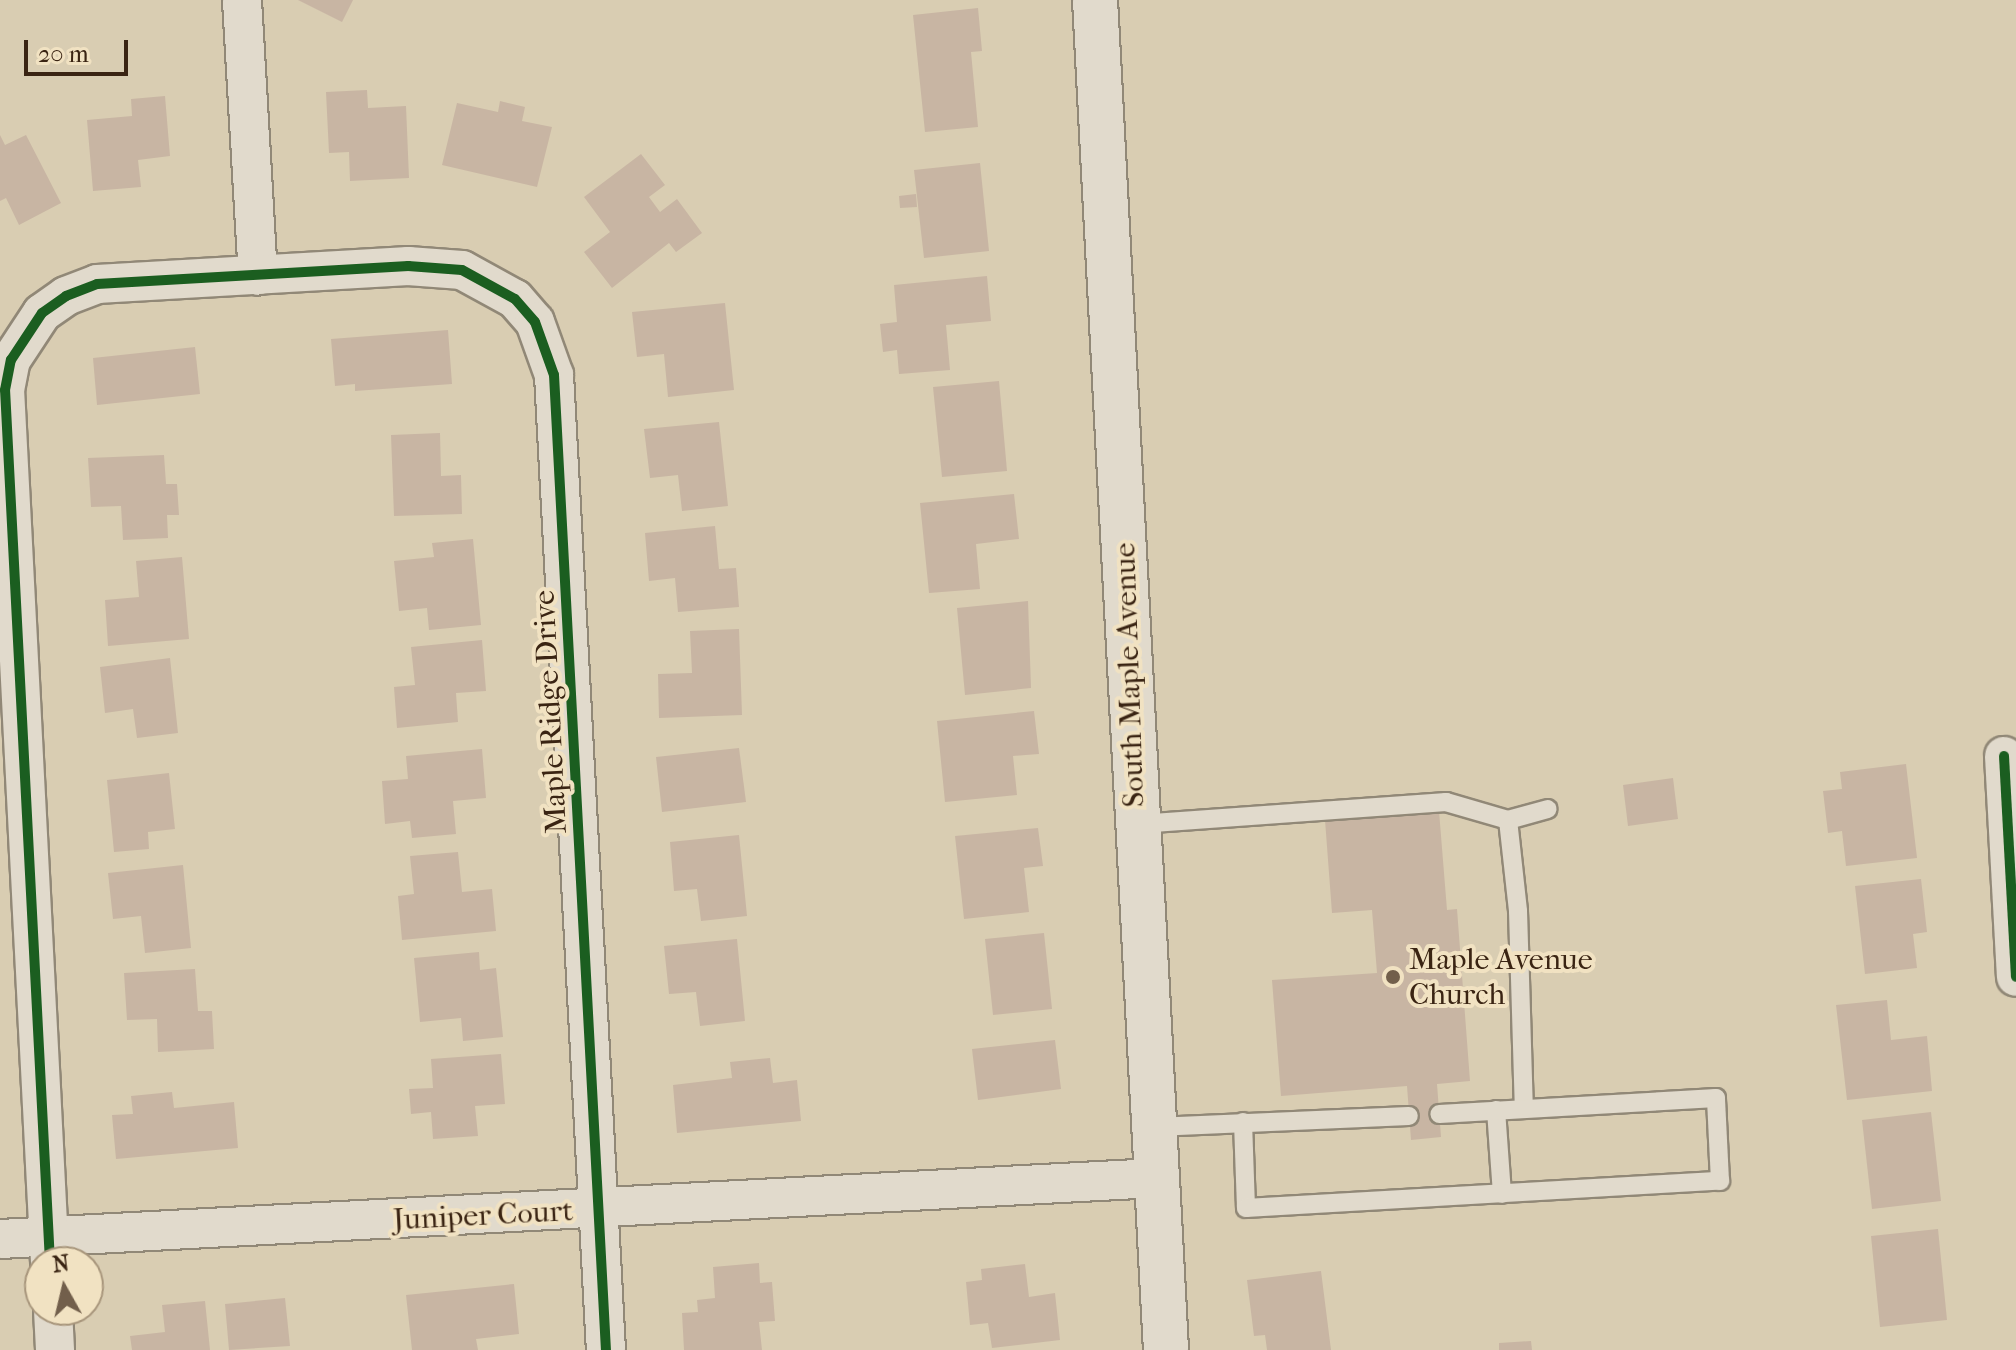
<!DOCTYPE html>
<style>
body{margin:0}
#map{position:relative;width:2016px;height:1350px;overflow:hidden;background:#d9cdb2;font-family:"IM FELL French Canon",serif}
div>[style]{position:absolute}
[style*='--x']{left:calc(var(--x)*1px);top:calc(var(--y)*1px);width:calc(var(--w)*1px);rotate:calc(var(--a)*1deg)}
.building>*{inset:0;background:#c8b5a3}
.roads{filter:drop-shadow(2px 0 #918877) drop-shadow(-2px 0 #918877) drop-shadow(0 2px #918877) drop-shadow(0 -2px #918877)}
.service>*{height:18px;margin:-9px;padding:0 9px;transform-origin:9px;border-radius:9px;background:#e1dacc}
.minor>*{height:38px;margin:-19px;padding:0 19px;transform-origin:19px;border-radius:19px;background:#e1dacc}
.secondary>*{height:44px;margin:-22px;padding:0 22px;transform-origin:22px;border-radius:22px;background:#e1dacc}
.cycleway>*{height:10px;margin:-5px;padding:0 5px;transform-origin:5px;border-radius:5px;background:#1b5e20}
.dots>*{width:22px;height:22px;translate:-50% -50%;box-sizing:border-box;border:4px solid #f1e2c2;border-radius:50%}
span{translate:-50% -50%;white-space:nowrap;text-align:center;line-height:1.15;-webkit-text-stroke:8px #f1e2c2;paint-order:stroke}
.street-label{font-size:30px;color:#3a2413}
.poi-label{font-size:30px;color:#3a2413}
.left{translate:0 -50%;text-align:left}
.north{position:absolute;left:24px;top:1246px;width:80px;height:80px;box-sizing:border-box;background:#f1e2c2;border:2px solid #a8967c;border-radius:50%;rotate:352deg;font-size:22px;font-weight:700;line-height:32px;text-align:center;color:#3a2413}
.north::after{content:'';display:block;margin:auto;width:28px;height:36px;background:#725f4b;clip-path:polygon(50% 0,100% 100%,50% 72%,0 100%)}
.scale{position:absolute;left:24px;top:40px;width:104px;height:36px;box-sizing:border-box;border:4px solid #3a2413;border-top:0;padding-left:10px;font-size:24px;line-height:28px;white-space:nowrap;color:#3a2413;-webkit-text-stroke:6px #f1e2c2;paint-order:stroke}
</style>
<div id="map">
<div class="building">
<i style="clip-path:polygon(298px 0,353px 0,342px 22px)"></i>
<i style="clip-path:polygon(978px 8px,982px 51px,971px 52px,978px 127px,925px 132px,913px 15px)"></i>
<i style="clip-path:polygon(367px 90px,368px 108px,406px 106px,409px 178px,350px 181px,349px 152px,329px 153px,326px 92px)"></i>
<i style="clip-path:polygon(165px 96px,170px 156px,138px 160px,141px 187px,93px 191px,87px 120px,132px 116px,131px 99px)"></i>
<i style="clip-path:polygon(500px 101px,525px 107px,522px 121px,552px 127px,537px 187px,442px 165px,457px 103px,498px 112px)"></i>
<i style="clip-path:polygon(0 135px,5px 145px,26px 135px,61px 203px,19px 225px,6px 198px,0 201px)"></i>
<i style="clip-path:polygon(641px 154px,665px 185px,649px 197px,660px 212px,677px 199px,702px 233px,676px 252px,669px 243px,612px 288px,584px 252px,610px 232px,584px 197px)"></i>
<i style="clip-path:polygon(980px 163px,989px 251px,924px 258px,914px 170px)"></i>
<i style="clip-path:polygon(916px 194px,917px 207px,900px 208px,899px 196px)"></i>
<i style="clip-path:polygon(987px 276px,991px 321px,946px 325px,950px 370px,899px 374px,897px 350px,883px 352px,880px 324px,897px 322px,894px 285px)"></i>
<i style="clip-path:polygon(725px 303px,734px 390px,668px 397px,664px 354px,637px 357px,632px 312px)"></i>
<i style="clip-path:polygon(448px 330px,452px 384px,355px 391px,355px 384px,335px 386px,331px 339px)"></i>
<i style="clip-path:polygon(195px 347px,200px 394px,97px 405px,93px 358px)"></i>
<i style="clip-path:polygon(999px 381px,1007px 471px,942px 477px,933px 387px)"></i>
<i style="clip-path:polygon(719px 422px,728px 506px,682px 511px,678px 475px,650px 478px,644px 429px)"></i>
<i style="clip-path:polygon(440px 433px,441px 476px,461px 475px,462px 514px,394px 516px,391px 435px)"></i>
<i style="clip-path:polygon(164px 455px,166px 484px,177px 484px,179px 515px,167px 515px,168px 538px,123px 540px,121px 506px,91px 507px,88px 458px)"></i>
<i style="clip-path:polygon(1014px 494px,1019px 539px,976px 544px,980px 589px,929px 593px,920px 503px)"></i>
<i style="clip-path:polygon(715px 526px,719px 569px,736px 568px,739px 607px,678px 612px,675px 578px,649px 581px,645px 533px)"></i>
<i style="clip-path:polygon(473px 539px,481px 625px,429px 630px,427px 608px,399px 611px,394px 561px,434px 557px,432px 543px)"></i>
<i style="clip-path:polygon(182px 557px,189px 639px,108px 646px,105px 600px,139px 597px,136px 561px)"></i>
<i style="clip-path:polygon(1028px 601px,1031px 688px,965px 695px,957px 608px)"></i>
<i style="clip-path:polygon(739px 629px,742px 715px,659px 718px,658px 674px,692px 673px,690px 631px)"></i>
<i style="clip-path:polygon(482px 640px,486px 691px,456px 693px,458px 722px,397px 728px,394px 687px,415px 685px,411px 647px)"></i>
<i style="clip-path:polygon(170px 658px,178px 733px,137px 738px,133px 709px,105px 713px,100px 667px)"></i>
<i style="clip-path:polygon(1034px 711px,1039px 754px,1013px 756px,1017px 795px,945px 802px,937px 721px)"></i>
<i style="clip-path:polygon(739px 748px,746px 802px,662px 812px,656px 757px)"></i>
<i style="clip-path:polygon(482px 749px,486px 798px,453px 801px,456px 834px,412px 838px,410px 821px,385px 824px,382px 781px,408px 779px,406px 756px)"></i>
<i style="clip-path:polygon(1906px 764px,1917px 858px,1846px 866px,1842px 831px,1828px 833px,1823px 791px,1842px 789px,1840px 772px)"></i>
<i style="clip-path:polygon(169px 773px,175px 829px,148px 832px,149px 849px,114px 852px,107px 780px)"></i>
<i style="clip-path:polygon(1673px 778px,1678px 819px,1628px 826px,1623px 785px)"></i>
<i style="clip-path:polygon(1439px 811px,1447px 910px,1457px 909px,1470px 1081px,1437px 1084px,1441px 1137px,1411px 1140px,1407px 1086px,1281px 1096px,1272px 980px,1377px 973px,1372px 910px,1332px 913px,1325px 820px)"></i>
<i style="clip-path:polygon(1038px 828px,1043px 866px,1024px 868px,1029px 912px,964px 919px,955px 836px)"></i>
<i style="clip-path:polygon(739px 835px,747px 916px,701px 921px,697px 889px,674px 891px,670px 842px)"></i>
<i style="clip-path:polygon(458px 852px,462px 892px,492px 889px,496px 931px,402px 940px,398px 896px,414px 894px,410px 856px)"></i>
<i style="clip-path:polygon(183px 865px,191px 948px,145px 953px,141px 916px,113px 919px,108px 873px)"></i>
<i style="clip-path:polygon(1921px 879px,1927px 932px,1913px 934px,1917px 968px,1865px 974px,1855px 886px)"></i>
<i style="clip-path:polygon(1044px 933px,1052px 1009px,993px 1015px,985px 939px)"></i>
<i style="clip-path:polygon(737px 939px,745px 1021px,700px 1026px,696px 992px,669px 994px,664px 946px)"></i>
<i style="clip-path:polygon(479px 952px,480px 970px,496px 968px,503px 1037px,463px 1041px,461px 1018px,420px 1022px,414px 958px)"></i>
<i style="clip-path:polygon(195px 969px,198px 1011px,212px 1011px,214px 1049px,158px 1052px,157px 1019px,127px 1020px,124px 973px)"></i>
<i style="clip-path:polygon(1887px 1000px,1891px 1040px,1927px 1036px,1932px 1091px,1847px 1100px,1836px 1005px)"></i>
<i style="clip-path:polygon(1055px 1040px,1061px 1089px,978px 1100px,972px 1049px)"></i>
<i style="clip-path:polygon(501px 1054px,505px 1104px,475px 1106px,478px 1136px,433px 1139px,431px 1112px,411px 1114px,409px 1089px,433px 1088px,431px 1059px)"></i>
<i style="clip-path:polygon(770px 1058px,773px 1083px,797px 1080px,801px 1121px,677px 1133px,673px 1085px,732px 1078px,730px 1062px)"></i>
<i style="clip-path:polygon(172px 1092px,174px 1108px,234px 1102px,238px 1148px,116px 1159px,112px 1115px,133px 1114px,131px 1096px)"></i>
<i style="clip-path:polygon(1931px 1112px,1941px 1201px,1872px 1209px,1862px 1120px)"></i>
<i style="clip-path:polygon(1938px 1229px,1947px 1320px,1880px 1327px,1871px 1236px)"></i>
<i style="clip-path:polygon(759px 1263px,760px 1283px,772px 1282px,775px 1321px,759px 1322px,762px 1350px,684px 1350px,682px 1313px,698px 1312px,697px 1300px,715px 1298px,713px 1267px)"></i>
<i style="clip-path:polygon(1025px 1264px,1029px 1297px,1055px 1293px,1060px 1340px,992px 1348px,988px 1323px,970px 1325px,966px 1282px,982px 1280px,981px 1269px)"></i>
<i style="clip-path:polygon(1321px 1271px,1331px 1350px,1267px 1350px,1265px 1335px,1254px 1336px,1247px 1280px)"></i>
<i style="clip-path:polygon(514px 1284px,519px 1334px,476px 1339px,478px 1350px,412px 1350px,406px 1295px)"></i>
<i style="clip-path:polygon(285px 1298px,290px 1346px,229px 1350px,225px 1304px)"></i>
<i style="clip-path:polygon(205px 1301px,210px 1350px,132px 1350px,130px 1336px,165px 1332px,162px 1305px)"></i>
<i style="clip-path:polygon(1531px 1341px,1532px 1350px,1499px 1350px,1499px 1343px)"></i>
</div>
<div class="roads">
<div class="service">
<i style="--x:1508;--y:820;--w:92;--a:83.7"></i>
<i style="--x:1518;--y:911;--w:197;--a:88.3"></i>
<i style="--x:1139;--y:824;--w:308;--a:-4.1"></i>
<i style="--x:1446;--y:802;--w:65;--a:16.2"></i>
<i style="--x:1508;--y:820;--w:41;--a:-15.4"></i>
<i style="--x:1496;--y:1110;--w:84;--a:85.9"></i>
<i style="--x:1243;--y:1122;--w:86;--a:88"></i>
<i style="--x:1246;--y:1208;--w:475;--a:-3.3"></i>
<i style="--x:1720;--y:1181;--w:83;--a:-92.8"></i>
<i style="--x:1716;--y:1098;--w:277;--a:176.7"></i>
<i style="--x:1155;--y:1127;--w:254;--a:-2.5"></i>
</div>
<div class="minor">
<i style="--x:242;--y:0;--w:276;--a:86.7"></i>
<i style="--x:2004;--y:756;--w:221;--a:86.9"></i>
<i style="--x:0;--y:1239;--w:1160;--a:-3.02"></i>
<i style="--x:50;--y:1262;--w:873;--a:-92.95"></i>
<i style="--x:5;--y:390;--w:31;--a:-79"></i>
<i style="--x:11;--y:360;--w:56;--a:-56.6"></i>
<i style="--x:42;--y:313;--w:29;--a:-35"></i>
<i style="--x:66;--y:296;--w:33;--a:-21"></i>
<i style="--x:97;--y:284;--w:312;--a:-3.3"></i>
<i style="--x:408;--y:266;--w:54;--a:4.2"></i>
<i style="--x:462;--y:270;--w:60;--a:28.7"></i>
<i style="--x:515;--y:299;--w:30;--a:49"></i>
<i style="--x:535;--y:322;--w:56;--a:70.3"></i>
<i style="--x:554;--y:375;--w:976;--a:86.95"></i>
<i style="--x:53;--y:1310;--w:40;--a:87.1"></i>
</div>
<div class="secondary">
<i style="--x:1095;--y:0;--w:1352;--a:86.99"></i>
</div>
</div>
<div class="cycleway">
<i style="--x:2004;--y:756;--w:221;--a:86.9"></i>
<i style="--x:50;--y:1262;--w:873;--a:-92.95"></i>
<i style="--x:5;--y:390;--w:31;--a:-79"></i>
<i style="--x:11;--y:360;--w:56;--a:-56.6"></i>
<i style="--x:42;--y:313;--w:29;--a:-35"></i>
<i style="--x:66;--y:296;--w:33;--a:-21"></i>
<i style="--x:97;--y:284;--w:312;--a:-3.3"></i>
<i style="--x:408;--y:266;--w:54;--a:4.2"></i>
<i style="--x:462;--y:270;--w:60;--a:28.7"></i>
<i style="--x:515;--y:299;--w:30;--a:49"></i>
<i style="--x:535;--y:322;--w:56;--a:70.3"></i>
<i style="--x:554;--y:375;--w:976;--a:86.95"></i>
</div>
<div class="dots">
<i style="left:1393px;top:977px;background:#725f4b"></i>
</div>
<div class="street-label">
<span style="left:1130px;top:675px;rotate:-92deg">South Maple Avenue</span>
<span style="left:551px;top:712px;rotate:-93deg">Maple Ridge Drive</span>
<span style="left:483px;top:1216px;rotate:-3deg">Juniper Court</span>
</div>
<div class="poi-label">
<span class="left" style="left:1409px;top:977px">Maple Avenue<br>Church</span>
</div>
<div class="north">N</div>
<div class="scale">20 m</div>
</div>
